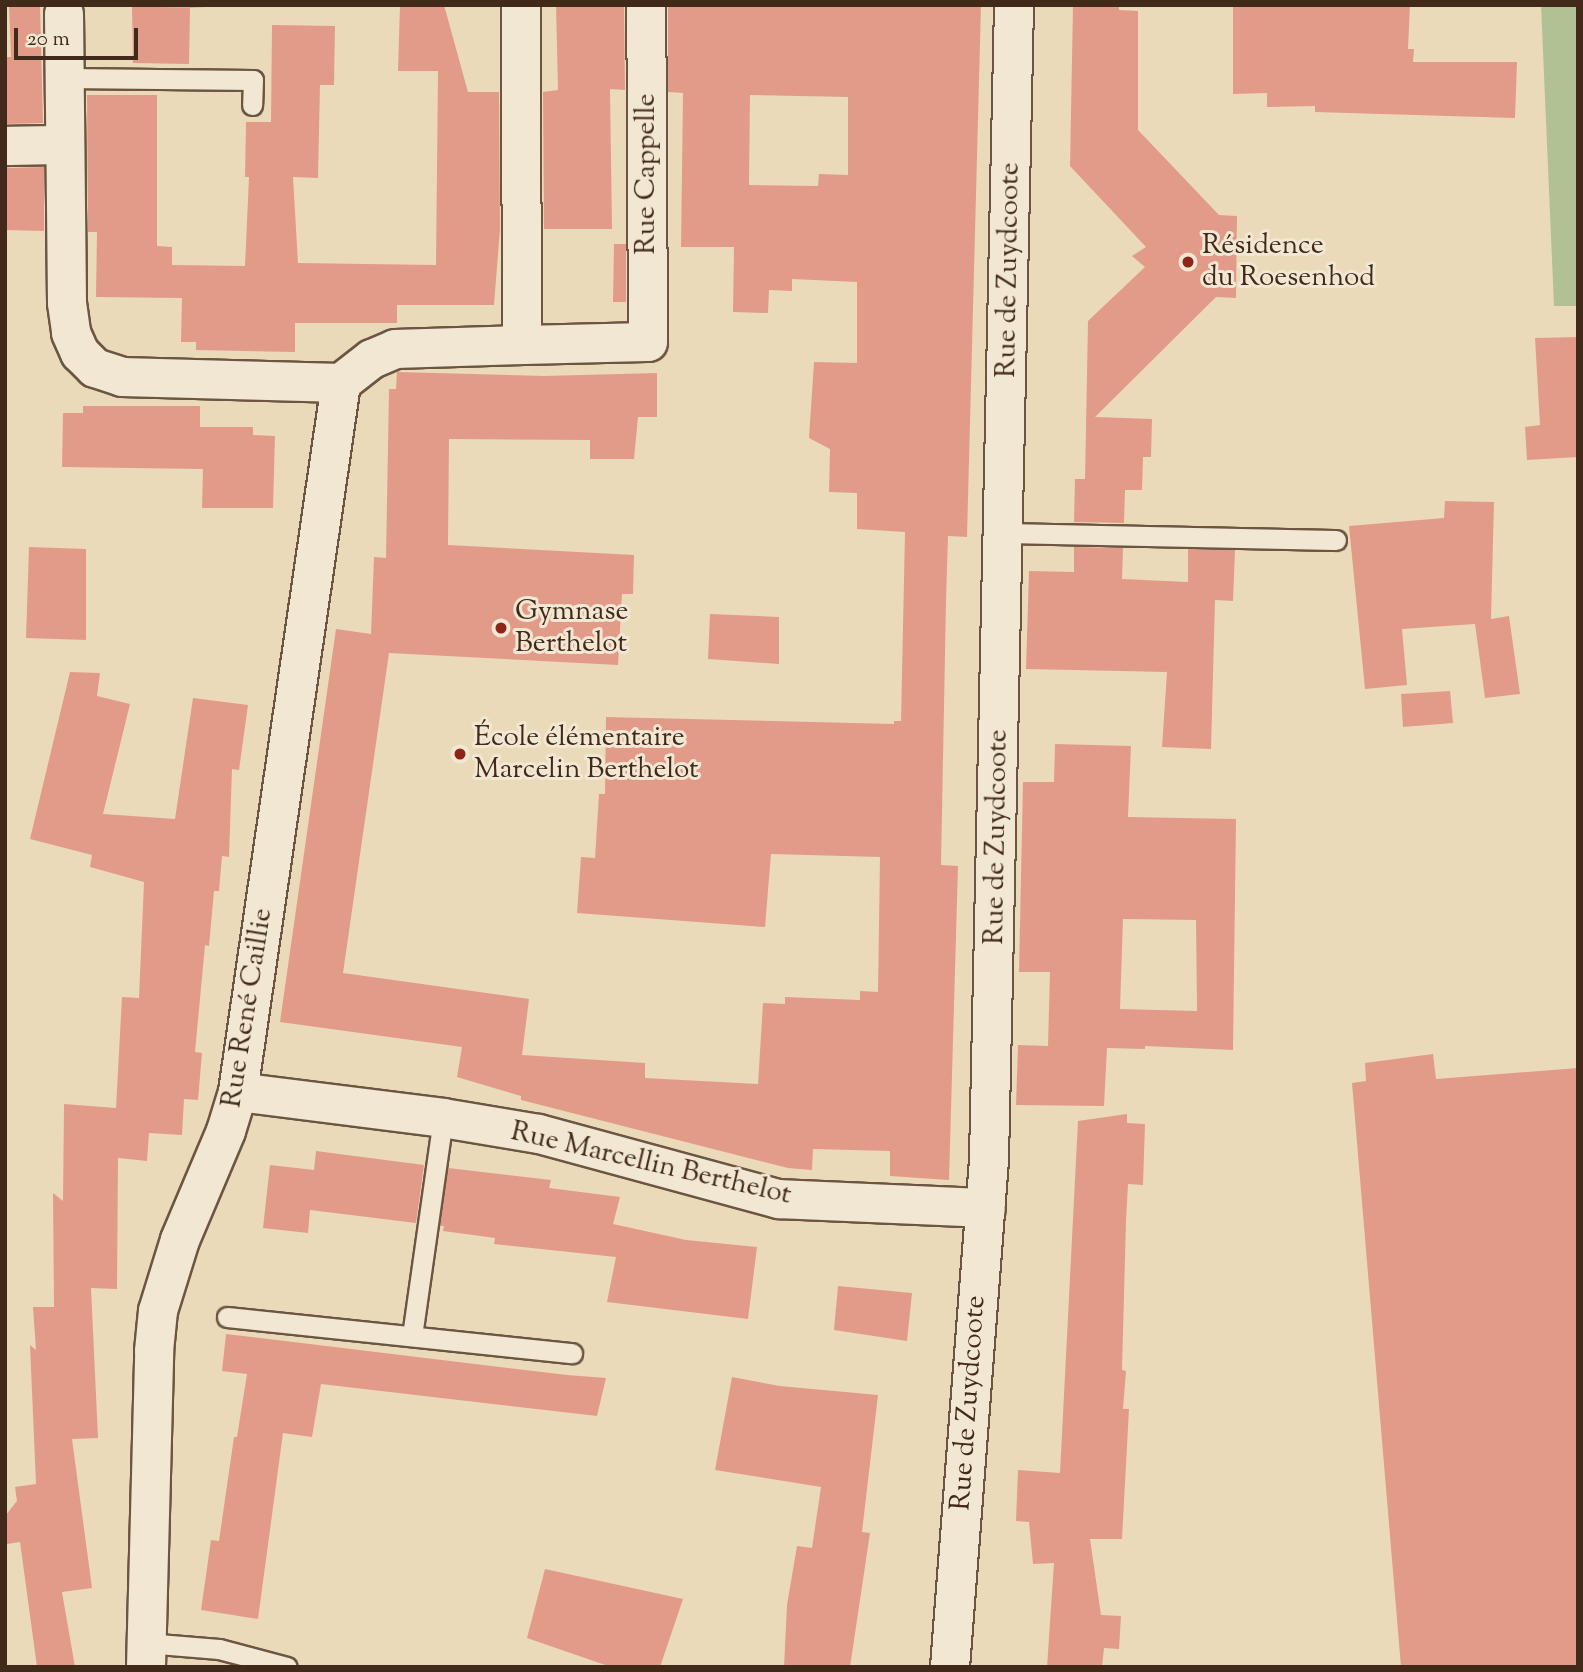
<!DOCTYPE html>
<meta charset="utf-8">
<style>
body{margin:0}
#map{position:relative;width:1583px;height:1672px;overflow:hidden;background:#eadab9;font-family:"Sorts Mill Goudy",serif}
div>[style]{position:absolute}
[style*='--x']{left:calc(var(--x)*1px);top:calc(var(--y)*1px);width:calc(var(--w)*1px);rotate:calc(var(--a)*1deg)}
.green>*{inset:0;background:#b2c193}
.building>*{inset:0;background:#e39b89}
.roads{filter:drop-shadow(2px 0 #6c5642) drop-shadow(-2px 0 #6c5642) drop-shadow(0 2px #6c5642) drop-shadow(0 -2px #6c5642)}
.lane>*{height:19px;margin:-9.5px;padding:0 9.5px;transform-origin:9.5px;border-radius:9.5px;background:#f1e7d2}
.street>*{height:38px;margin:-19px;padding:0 19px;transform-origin:19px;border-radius:19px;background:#f1e7d2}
.dots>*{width:19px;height:19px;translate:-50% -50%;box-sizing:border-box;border:4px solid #f1e7d2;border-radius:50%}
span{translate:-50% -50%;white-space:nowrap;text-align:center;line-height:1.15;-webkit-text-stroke:6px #f1e7d2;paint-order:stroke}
.street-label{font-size:28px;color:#422a1b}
.poi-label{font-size:28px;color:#422a1b}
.left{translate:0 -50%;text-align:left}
.frame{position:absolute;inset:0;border:7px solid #422a1b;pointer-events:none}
.scale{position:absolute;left:14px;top:28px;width:124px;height:32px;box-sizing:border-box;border:4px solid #422a1b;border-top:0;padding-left:9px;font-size:21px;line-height:24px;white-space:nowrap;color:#422a1b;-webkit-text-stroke:5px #f1e7d2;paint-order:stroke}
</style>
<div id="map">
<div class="green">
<i style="clip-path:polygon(52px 5px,239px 5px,190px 8px)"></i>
<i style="clip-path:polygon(1541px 5px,1578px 5px,1578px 306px,1554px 306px)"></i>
</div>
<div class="building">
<i style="clip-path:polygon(9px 5px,40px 5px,43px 123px,5px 124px,5px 57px,11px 57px)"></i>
<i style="clip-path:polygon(400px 5px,444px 5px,468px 92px,499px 92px,500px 229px,494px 305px,397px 305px,397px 323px,295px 323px,295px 352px,196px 350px,196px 342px,181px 342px,182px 298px,96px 297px,97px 232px,88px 232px,87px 95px,157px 95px,157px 246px,172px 247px,172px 265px,245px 266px,249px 177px,245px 177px,246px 122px,271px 122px,272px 25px,335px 26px,334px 85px,320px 85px,318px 178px,293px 177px,298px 263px,436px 265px,438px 71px,398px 71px)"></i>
<i style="clip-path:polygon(556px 5px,624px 5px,625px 90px,610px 89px,612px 229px,544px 229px,543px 92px,558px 90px)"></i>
<i style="clip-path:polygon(evenodd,668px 5px,981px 5px,967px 537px,948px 536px,946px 601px,941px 865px,958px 866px,949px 1180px,890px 1176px,890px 1151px,813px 1149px,812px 1170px,788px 1168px,521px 1100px,521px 1096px,457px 1077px,462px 1047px,280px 1022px,336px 629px,371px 634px,374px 557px,386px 558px,389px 389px,396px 389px,397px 372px,544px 376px,657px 373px,657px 417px,638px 417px,634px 459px,590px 459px,590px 440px,449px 439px,448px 545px,634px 555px,633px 594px,622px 594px,618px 665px,389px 653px,343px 973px,529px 999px,522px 1055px,645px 1063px,645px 1078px,758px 1084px,763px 1003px,785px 1004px,785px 997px,860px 1000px,860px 991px,878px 992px,880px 857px,771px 854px,765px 927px,577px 913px,581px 857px,595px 858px,599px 794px,605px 794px,606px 717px,894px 724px,894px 721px,901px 721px,905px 532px,857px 529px,857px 493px,829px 492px,830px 449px,809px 438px,814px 362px,857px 363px,857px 282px,792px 279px,792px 291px,769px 290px,768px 313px,733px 312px,734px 247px,681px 247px,683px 93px,668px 92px,668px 5px,750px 95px,848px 97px,848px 175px,819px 174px,818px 186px,749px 185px,750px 95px)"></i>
<i style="clip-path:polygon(1073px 5px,1119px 5px,1119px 10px,1138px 11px,1138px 130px,1219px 215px,1237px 216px,1236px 298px,1216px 297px,1095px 417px,1152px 419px,1151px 457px,1143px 457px,1142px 490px,1125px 490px,1124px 523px,1074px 522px,1075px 479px,1085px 479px,1088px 321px,1145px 267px,1132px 256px,1146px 247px,1070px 166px)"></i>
<i style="clip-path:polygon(1233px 5px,1410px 5px,1408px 49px,1414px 49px,1413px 62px,1517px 62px,1515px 118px,1315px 112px,1315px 106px,1267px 107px,1267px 93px,1233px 94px)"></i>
<i style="clip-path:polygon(132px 6px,190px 8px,189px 64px,133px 63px)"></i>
<i style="clip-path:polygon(44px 167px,44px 231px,5px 230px,5px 168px)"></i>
<i style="clip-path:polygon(614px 244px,626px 244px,626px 302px,613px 302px)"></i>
<i style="clip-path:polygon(1578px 337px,1578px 457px,1527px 460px,1525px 427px,1540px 425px,1535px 338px)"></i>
<i style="clip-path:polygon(83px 406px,200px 406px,200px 427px,253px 427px,253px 435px,275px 436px,273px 508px,202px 508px,203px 469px,62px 467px,63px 413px,83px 413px)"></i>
<i style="clip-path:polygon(1445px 501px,1494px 502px,1491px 619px,1509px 616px,1520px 694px,1485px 698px,1475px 624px,1402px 629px,1407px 685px,1365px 689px,1349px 526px,1444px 518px)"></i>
<i style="clip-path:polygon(29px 547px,86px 549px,86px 640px,26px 638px)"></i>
<i style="clip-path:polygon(1074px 547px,1123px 548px,1122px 579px,1188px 582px,1188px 549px,1235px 550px,1233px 601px,1215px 600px,1211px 749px,1162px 747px,1167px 672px,1026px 669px,1029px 571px,1074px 572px)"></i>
<i style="clip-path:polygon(710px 614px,779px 617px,779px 664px,708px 659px)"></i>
<i style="clip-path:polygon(70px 672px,100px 673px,97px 696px,130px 704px,103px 814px,175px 819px,193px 698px,248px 705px,239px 770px,232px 769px,229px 857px,222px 856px,219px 891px,214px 891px,209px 946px,205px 945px,195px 1052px,202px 1053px,198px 1100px,184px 1099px,182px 1135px,149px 1133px,147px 1161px,118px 1158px,117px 1289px,91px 1288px,98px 1438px,72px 1439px,92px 1588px,62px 1592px,75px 1667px,37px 1667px,20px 1542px,7px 1544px,5px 1524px,5px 1516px,17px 1501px,15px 1487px,36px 1484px,30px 1345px,36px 1350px,33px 1307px,54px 1307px,53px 1193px,63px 1201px,64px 1104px,116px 1108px,122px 997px,139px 998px,144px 882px,90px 867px,92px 855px,30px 839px)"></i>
<i style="clip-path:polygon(1450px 691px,1453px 723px,1403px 727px,1401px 694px)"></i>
<i style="clip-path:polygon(evenodd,1055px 744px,1131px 746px,1128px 817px,1236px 819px,1233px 1050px,1145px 1046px,1145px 1049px,1107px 1048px,1104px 1106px,1016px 1105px,1018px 1045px,1048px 1046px,1050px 972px,1019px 972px,1023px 782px,1054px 782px,1055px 744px,1123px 919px,1196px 920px,1197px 1011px,1120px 1009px,1123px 919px)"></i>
<i style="clip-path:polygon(1433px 1054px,1436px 1079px,1578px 1068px,1578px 1667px,1401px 1667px,1352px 1083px,1366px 1081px,1365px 1063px)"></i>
<i style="clip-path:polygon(1127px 1114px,1127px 1123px,1145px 1124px,1143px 1185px,1128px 1184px,1126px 1221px,1122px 1370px,1126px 1371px,1123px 1409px,1129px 1409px,1122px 1539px,1090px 1539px,1101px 1615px,1121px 1616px,1119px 1649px,1104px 1648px,1102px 1667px,1047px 1667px,1054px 1563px,1033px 1564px,1029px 1522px,1016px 1521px,1018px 1470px,1060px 1473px,1078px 1121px)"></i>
<i style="clip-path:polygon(316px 1151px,424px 1165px,416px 1223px,310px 1210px,308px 1233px,263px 1228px,270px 1165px,314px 1170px)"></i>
<i style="clip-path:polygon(448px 1168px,551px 1180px,549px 1188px,620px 1197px,613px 1224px,686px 1240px,757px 1247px,748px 1319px,607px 1302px,616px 1257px,494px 1244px,495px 1238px,443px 1231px,444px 1226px,440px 1226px)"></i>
<i style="clip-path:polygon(838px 1286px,912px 1293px,907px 1341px,834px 1330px)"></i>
<i style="clip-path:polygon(226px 1334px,567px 1375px,606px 1378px,597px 1416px,321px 1384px,312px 1437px,283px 1433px,258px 1619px,201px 1610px,211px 1540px,219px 1541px,234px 1437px,237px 1437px,247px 1374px,222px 1371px)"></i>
<i style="clip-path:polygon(732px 1377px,780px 1386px,878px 1395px,862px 1532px,870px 1533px,850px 1667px,784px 1667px,787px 1605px,797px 1546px,812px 1548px,821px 1487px,715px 1470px)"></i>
<i style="clip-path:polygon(545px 1569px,683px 1599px,660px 1667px,611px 1667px,527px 1638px)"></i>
</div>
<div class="roads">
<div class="lane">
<i style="--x:65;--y:78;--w:188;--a:0.6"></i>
<i style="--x:253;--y:80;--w:25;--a:92"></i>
<i style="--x:1004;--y:533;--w:332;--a:1.2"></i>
<i style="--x:227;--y:1317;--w:347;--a:6"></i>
<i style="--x:412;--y:1336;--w:220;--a:-81.9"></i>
<i style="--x:146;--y:1643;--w:73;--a:4.7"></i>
<i style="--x:219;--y:1649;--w:70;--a:14.8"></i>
</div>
<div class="street">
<i style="--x:64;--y:14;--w:289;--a:89.4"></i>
<i style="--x:67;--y:303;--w:30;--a:82"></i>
<i style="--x:71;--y:333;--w:22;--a:66"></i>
<i style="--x:80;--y:353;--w:21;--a:45"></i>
<i style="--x:95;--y:368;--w:28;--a:18"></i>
<i style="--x:122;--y:377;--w:219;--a:1.6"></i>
<i style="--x:341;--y:383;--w:39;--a:-38"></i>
<i style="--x:372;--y:359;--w:25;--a:-23"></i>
<i style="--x:395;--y:349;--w:127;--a:-1.8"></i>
<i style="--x:522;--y:345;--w:340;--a:-90.2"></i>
<i style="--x:5;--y:146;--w:60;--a:-1"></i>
<i style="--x:522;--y:345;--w:126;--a:-1.4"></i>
<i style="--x:648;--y:342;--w:337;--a:-90.3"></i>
<i style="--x:238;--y:1092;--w:207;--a:7.2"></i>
<i style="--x:443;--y:1118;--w:97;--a:9.5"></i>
<i style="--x:539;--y:1134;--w:249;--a:15.2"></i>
<i style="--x:779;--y:1199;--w:207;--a:2.5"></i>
<i style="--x:146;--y:1667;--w:316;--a:-88.5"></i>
<i style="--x:154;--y:1351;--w:40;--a:-84.3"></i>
<i style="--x:158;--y:1311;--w:74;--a:-72.8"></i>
<i style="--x:180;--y:1240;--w:118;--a:-67.1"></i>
<i style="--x:226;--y:1131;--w:41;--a:-72.9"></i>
<i style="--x:238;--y:1092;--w:716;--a:-81.73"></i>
<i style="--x:950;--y:1667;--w:508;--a:-85.6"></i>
<i style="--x:989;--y:1160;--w:1155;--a:-88.76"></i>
</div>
</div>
<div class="dots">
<i style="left:1188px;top:262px;background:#8f2418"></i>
<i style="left:501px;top:628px;background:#8f2418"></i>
<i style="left:460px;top:754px;background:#8f2418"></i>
</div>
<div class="street-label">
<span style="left:647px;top:174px;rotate:-90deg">Rue Cappelle</span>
<span style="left:1009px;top:270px;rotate:-89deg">Rue de Zuydcoote</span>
<span style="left:997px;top:837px;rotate:-89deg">Rue de Zuydcoote</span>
<span style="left:248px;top:1008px;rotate:-81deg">Rue René Caillie</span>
<span style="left:651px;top:1164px;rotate:13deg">Rue Marcellin Berthelot</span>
<span style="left:969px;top:1403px;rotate:-86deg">Rue de Zuydcoote</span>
</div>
<div class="poi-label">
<span class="left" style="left:1202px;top:262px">Résidence<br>du Roesenhod</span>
<span class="left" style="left:515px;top:628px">Gymnase<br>Berthelot</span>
<span class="left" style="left:474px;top:754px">École élémentaire<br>Marcelin Berthelot</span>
</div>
<div class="frame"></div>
<div class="scale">20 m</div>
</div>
